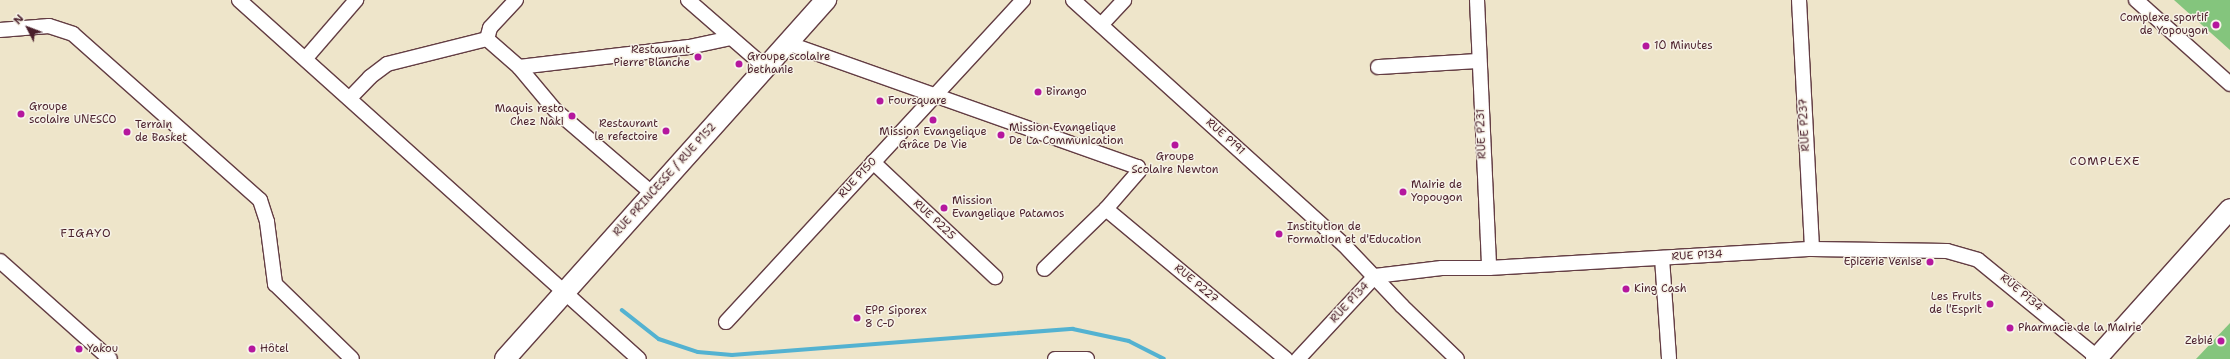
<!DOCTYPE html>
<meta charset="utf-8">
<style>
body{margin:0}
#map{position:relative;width:2230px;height:359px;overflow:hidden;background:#eee5ca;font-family:"Shantell Sans",sans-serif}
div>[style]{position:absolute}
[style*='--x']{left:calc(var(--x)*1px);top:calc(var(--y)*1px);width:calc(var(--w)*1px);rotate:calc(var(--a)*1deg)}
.green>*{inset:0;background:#84c57d}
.stream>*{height:3.5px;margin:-1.75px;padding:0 1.75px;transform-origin:1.75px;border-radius:1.75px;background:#53b2d1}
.roads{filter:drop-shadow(1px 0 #633d43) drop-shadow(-1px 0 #633d43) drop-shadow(0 1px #633d43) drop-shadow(0 -1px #633d43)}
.street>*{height:14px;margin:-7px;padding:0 7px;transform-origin:7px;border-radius:7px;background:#fff}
.secondary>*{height:20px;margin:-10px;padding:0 10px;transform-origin:10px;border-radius:10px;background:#fff}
.dots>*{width:11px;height:11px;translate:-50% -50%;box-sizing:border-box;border:2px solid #f7f3e8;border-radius:50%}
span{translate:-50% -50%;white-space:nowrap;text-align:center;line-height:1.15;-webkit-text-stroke:3px #f7f3e8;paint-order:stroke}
.poi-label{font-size:11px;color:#4a1f2b}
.right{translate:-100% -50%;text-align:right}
.left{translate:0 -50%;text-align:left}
.street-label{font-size:11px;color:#4a1f2b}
.neighbourhood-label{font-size:12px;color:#4a1f2b;letter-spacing:1px}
.north{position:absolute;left:8px;top:8px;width:40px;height:40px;-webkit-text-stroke:3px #f7f3e8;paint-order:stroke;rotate:312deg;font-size:11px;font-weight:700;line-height:16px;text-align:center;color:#4a1f2b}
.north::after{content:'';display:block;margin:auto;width:14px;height:18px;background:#4a1f2b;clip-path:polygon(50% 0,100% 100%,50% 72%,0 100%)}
</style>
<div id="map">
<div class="green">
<i style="clip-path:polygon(2174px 0,2230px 0,2230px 50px)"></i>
<i style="clip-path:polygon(2230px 323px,2230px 359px,2196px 359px)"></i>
</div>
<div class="stream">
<i style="--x:622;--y:310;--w:47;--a:38.1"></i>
<i style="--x:659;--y:339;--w:41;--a:18.4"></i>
<i style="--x:698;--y:352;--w:34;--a:5"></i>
<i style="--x:732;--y:355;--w:342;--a:-4.4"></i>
<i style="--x:1073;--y:329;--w:57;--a:12.1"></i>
<i style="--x:1129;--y:341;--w:39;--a:27"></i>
</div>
<div class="roads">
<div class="street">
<i style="--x:239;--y:0;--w:537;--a:41.91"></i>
<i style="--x:516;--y:0;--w:38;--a:133"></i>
<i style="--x:490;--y:28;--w:11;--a:105"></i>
<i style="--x:487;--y:39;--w:43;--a:41.2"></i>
<i style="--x:519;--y:67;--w:56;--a:50.1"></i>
<i style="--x:555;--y:110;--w:129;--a:40.6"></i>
<i style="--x:688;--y:0;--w:102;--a:41"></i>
<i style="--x:1073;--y:0;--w:365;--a:42.1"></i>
<i style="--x:1344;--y:245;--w:84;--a:46.4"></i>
<i style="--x:1402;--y:306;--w:76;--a:43.9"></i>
<i style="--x:1477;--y:0;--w:268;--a:87.4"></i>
<i style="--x:1799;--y:0;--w:249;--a:87"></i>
<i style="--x:2136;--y:0;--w:126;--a:41.8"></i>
<i style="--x:1101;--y:25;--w:34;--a:-47"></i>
<i style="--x:0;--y:30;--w:49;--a:-4.7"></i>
<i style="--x:49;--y:26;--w:25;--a:18"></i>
<i style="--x:73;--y:34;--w:250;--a:41.6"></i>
<i style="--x:260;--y:200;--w:23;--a:72"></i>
<i style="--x:267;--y:222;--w:63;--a:82.6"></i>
<i style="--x:275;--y:284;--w:107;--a:44.2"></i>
<i style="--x:787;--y:43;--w:372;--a:19.5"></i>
<i style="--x:1138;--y:167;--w:4;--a:76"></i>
<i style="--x:1139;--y:171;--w:50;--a:131"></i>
<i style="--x:1106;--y:209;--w:86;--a:135.9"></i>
<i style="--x:306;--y:58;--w:77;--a:-49.2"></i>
<i style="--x:519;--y:67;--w:171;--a:-6.7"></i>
<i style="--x:689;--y:47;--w:43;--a:-12.1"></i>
<i style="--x:1378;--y:67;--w:101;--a:-3.4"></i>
<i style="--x:350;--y:98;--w:29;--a:-46"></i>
<i style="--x:370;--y:77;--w:21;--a:-37"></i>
<i style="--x:387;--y:64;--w:103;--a:-14"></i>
<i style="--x:873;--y:162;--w:168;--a:43.3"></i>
<i style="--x:1106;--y:209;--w:234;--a:39.8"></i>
<i style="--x:1662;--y:258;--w:101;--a:86"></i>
<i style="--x:0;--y:261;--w:147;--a:41.7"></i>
<i style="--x:726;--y:322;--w:438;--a:-47.3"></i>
<i style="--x:1055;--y:359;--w:32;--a:0"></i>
<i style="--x:1298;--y:359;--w:113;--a:-47.1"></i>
<i style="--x:1375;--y:276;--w:67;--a:-6.8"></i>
<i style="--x:1442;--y:268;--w:47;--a:0"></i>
<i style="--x:1489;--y:268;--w:324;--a:-3.4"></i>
<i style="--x:1812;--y:249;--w:135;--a:0.8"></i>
<i style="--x:1947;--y:251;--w:32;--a:16"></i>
<i style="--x:1978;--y:260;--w:155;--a:39.2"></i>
</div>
<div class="secondary">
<i style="--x:505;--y:359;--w:482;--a:-48.2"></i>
<i style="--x:2096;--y:359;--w:201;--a:-48.2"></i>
</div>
</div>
<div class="dots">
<i style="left:2216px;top:25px;background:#b5179e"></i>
<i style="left:1646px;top:46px;background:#b5179e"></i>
<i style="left:698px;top:57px;background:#b5179e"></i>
<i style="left:739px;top:64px;background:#b5179e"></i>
<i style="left:1038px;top:92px;background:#b5179e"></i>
<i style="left:880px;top:101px;background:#b5179e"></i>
<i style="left:21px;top:114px;background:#b5179e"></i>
<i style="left:572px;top:116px;background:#b5179e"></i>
<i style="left:933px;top:120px;background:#b5179e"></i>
<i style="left:666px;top:131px;background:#b5179e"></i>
<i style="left:127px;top:132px;background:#b5179e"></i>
<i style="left:1001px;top:135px;background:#b5179e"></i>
<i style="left:1175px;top:145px;background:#b5179e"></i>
<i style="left:1403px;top:192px;background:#b5179e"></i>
<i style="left:944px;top:208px;background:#b5179e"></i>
<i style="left:1279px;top:234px;background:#b5179e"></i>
<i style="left:1930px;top:262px;background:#b5179e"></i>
<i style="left:1626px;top:289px;background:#b5179e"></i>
<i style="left:1990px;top:304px;background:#b5179e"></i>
<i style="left:857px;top:318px;background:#b5179e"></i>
<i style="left:2010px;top:328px;background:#b5179e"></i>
<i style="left:2221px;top:341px;background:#b5179e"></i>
<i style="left:79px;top:349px;background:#b5179e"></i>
<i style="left:252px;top:349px;background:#b5179e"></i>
</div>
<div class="poi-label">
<span class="right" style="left:2208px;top:25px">Complexe sportif<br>de Yopougon</span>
<span class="left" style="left:1654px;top:46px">1O Minutes</span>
<span class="right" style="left:690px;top:57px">Restaurant<br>Pierre Blanche</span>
<span class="left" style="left:747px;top:64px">Groupe scolaire<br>bethanie</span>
<span class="left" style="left:1046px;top:92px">Birango</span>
<span class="left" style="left:888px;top:101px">Foursquare</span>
<span class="left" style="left:29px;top:114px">Groupe<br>scolaire UNESCO</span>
<span class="right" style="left:564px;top:116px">Maquis resto<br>Chez Naki</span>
<span class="right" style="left:658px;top:131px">Restaurant<br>le refectoire</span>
<span class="left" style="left:135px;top:132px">Terrain<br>de Basket</span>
<span class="left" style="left:1009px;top:135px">Mission Evangelique<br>De La Communication</span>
<span style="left:933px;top:139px">Mission Evangelique<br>Grâce De Vie</span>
<span style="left:1175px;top:164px">Groupe<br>Scolaire Newton</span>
<span class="left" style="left:1411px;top:192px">Mairie de<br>Yopougon</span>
<span class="left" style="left:952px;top:208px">Mission<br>Evangelique Patamos</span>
<span class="left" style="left:1287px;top:234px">Institution de<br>Formation et d'Education</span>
<span class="right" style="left:1922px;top:262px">Epicerie Venise</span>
<span class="left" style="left:1634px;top:289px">King Cash</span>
<span class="right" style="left:1982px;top:304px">Les Fruits<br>de l'Esprit</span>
<span class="left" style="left:865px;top:318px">EPP Siporex<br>8 C-D</span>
<span class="left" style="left:2018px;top:328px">Pharmacie de la Mairie</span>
<span class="right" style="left:2213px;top:341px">Zebié</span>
<span class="left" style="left:87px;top:349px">Yakou</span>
<span class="left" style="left:260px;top:349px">Hôtel</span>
</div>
<div class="street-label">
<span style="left:1805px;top:125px;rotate:-93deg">RUE P237</span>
<span style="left:1482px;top:134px;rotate:-92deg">RUE P231</span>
<span style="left:1225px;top:137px;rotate:42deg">RUE P191</span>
<span style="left:858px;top:178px;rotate:-47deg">RUE P150</span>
<span style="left:665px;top:180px;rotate:-48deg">RUE PRINCESSE / RUE P152</span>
<span style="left:934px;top:220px;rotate:43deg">RUE P225</span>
<span style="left:1697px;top:256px;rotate:-3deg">RUE P134</span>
<span style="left:1196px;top:284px;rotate:40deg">RUE P227</span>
<span style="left:2021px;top:293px;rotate:40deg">RUE P134</span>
<span style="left:1350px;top:303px;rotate:-47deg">RUE P134</span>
</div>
<div class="neighbourhood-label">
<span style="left:2105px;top:162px">COMPLEXE</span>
<span style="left:86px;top:234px">FIGAYO</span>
</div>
<div class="north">N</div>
</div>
